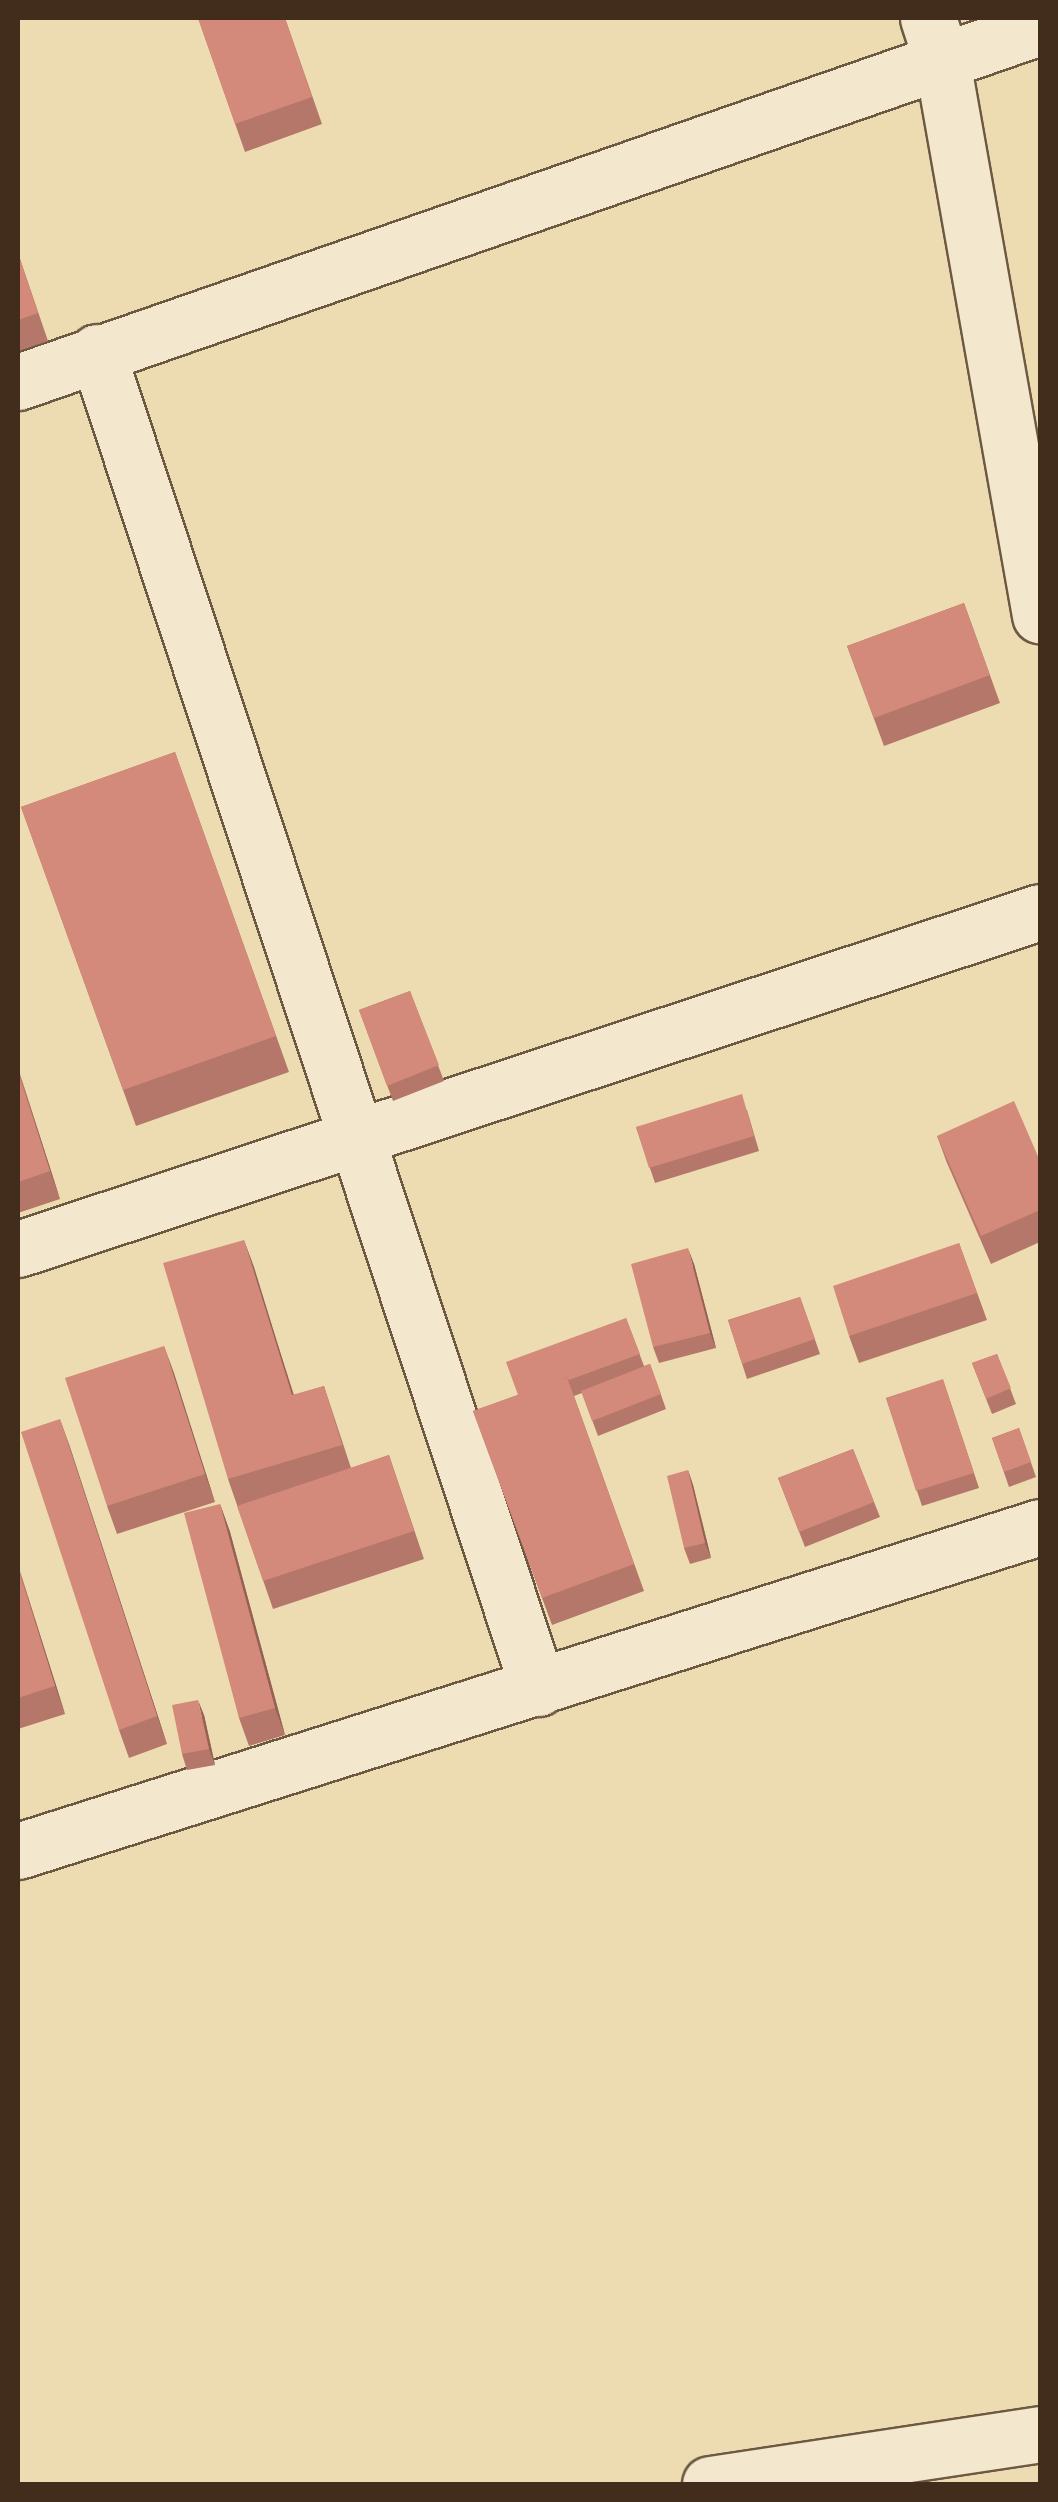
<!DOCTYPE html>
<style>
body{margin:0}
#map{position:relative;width:1058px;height:2502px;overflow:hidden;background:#eddcb2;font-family:"IM FELL Great Primer",serif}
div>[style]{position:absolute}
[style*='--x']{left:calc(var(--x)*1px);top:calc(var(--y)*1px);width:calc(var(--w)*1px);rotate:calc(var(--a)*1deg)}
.roads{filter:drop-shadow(2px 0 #6d5942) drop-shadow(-2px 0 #6d5942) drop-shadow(0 2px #6d5942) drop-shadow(0 -2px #6d5942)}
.minor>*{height:55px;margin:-27.5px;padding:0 27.5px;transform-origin:27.5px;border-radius:27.5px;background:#f3e8cd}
.wall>*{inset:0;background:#b57769}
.shaded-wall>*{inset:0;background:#946155}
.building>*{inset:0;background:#d38a7a}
span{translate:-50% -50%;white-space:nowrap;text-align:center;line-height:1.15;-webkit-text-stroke:8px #f3e8cd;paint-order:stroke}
.frame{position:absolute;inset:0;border:20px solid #422d1c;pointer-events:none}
</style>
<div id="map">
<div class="roads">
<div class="minor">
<i style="--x:928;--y:18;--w:45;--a:72"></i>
<i style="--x:942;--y:61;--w:563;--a:79.97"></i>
<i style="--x:97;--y:352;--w:1407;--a:71.73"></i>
<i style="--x:18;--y:382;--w:1082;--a:-19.16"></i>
<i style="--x:18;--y:1249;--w:1076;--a:-18.25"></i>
<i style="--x:18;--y:1851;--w:1072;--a:-17.59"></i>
<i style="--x:710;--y:2484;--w:334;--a:-8.6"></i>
</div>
</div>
<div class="wall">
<i style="clip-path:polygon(198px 18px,285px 18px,322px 124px,245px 152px)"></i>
<i style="clip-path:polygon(18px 253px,48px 341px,18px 351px)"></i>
<i style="clip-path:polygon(964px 603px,1000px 703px,884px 746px,847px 646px)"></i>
<i style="clip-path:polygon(175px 752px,289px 1072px,136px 1126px,21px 807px)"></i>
<i style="clip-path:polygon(410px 991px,444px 1081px,393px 1101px,359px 1010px)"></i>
<i style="clip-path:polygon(18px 1068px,60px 1199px,18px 1213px)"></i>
<i style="clip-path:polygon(747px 1110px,759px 1151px,655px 1183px,636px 1127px)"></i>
<i style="clip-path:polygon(937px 1136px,1040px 1161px,1040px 1242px,991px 1264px,947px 1163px)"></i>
<i style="clip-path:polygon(244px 1240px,294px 1395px,324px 1386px,351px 1468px,389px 1455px,424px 1559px,273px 1609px,228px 1479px)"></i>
<i style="clip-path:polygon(959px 1243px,987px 1320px,859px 1363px,849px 1336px)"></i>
<i style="clip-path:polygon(694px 1264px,716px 1348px,659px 1363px,653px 1347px)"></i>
<i style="clip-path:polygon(800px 1297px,820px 1354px,747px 1379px,728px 1320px)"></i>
<i style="clip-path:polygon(626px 1318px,644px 1366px,650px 1364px,666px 1409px,598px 1436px,582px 1393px,574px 1396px,644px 1591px,552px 1625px,473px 1411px,518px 1395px)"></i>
<i style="clip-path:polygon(164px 1346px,215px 1502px,117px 1534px,107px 1506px)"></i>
<i style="clip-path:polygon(997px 1354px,1016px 1404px,992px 1414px,972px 1363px)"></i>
<i style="clip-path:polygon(943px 1380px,979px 1488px,922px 1506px,886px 1398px)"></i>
<i style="clip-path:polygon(60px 1419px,167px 1744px,129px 1758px,119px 1730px)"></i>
<i style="clip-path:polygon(1019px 1428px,1036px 1477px,1009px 1487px,992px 1438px)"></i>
<i style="clip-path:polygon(853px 1449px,880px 1517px,805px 1547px,778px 1478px)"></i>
<i style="clip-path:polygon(688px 1470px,693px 1485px,711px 1558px,690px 1564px,684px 1548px)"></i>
<i style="clip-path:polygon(220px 1504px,230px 1532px,285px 1735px,249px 1746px,239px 1718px)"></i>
<i style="clip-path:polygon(18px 1565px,65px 1714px,18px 1729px)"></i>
<i style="clip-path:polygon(204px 1715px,215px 1765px,187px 1770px,182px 1754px)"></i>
</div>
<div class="shaded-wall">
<i style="clip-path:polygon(18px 1068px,60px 1199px,50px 1171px)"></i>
<i style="clip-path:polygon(244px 1240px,254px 1267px,302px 1423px,292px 1395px)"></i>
<i style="clip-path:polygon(688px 1248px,694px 1264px,716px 1348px,710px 1333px)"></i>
<i style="clip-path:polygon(164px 1346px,174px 1373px,215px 1502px,205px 1474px)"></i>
<i style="clip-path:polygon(60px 1419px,70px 1447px,167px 1744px,157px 1716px)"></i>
<i style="clip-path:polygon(688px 1470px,693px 1485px,711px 1558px,705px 1543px)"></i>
<i style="clip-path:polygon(220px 1504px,230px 1532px,285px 1735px,275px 1708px)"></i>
<i style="clip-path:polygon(18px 1565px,65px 1714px,55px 1686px)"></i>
<i style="clip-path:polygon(198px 1700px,204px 1715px,215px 1765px,209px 1749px)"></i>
</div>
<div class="building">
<i style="clip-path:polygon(198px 18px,285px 18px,312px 97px,235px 124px)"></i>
<i style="clip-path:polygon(18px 253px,38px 313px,18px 320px)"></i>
<i style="clip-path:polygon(964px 603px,990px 675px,874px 718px,847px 646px)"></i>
<i style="clip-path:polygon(175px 752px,276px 1036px,123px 1090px,21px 807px)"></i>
<i style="clip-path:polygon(410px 991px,439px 1065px,387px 1086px,359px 1010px)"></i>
<i style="clip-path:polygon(18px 1072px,50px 1171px,18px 1182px)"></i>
<i style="clip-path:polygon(742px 1094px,754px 1136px,649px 1168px,636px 1127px)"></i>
<i style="clip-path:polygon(1014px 1101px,1040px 1161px,1040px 1210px,981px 1236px,937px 1136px)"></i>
<i style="clip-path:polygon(244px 1240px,292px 1395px,324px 1386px,342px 1445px,228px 1479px,163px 1263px)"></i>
<i style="clip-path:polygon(959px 1243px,977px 1293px,849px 1336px,833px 1286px)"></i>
<i style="clip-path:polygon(688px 1248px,710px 1333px,653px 1347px,631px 1264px)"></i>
<i style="clip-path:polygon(800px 1297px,815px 1339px,742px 1364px,728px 1320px)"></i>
<i style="clip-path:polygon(626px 1318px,640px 1354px,569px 1380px,567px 1377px,518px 1395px,506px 1362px)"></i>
<i style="clip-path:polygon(164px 1346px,205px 1474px,107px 1506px,65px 1378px)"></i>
<i style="clip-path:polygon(997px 1354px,1011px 1388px,986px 1399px,972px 1363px)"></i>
<i style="clip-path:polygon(650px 1364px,661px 1394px,592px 1421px,581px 1391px)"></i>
<i style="clip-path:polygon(567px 1377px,634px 1564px,542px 1598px,473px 1411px)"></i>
<i style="clip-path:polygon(943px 1379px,974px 1473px,916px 1491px,886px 1398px)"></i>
<i style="clip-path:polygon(60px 1419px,157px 1716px,119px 1730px,21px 1432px)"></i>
<i style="clip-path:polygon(1019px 1428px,1031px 1462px,1004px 1472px,992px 1438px)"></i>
<i style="clip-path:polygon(853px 1449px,874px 1502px,799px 1532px,778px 1478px)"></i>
<i style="clip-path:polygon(389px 1455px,414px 1531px,263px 1581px,237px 1506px)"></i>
<i style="clip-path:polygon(688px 1470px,705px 1543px,684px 1548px,667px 1476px)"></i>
<i style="clip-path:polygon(220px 1504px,275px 1708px,239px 1718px,184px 1513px)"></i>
<i style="clip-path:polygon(18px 1568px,55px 1686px,18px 1698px)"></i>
<i style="clip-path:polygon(198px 1700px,209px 1749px,182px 1754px,172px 1705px)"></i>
</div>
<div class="frame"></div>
</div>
